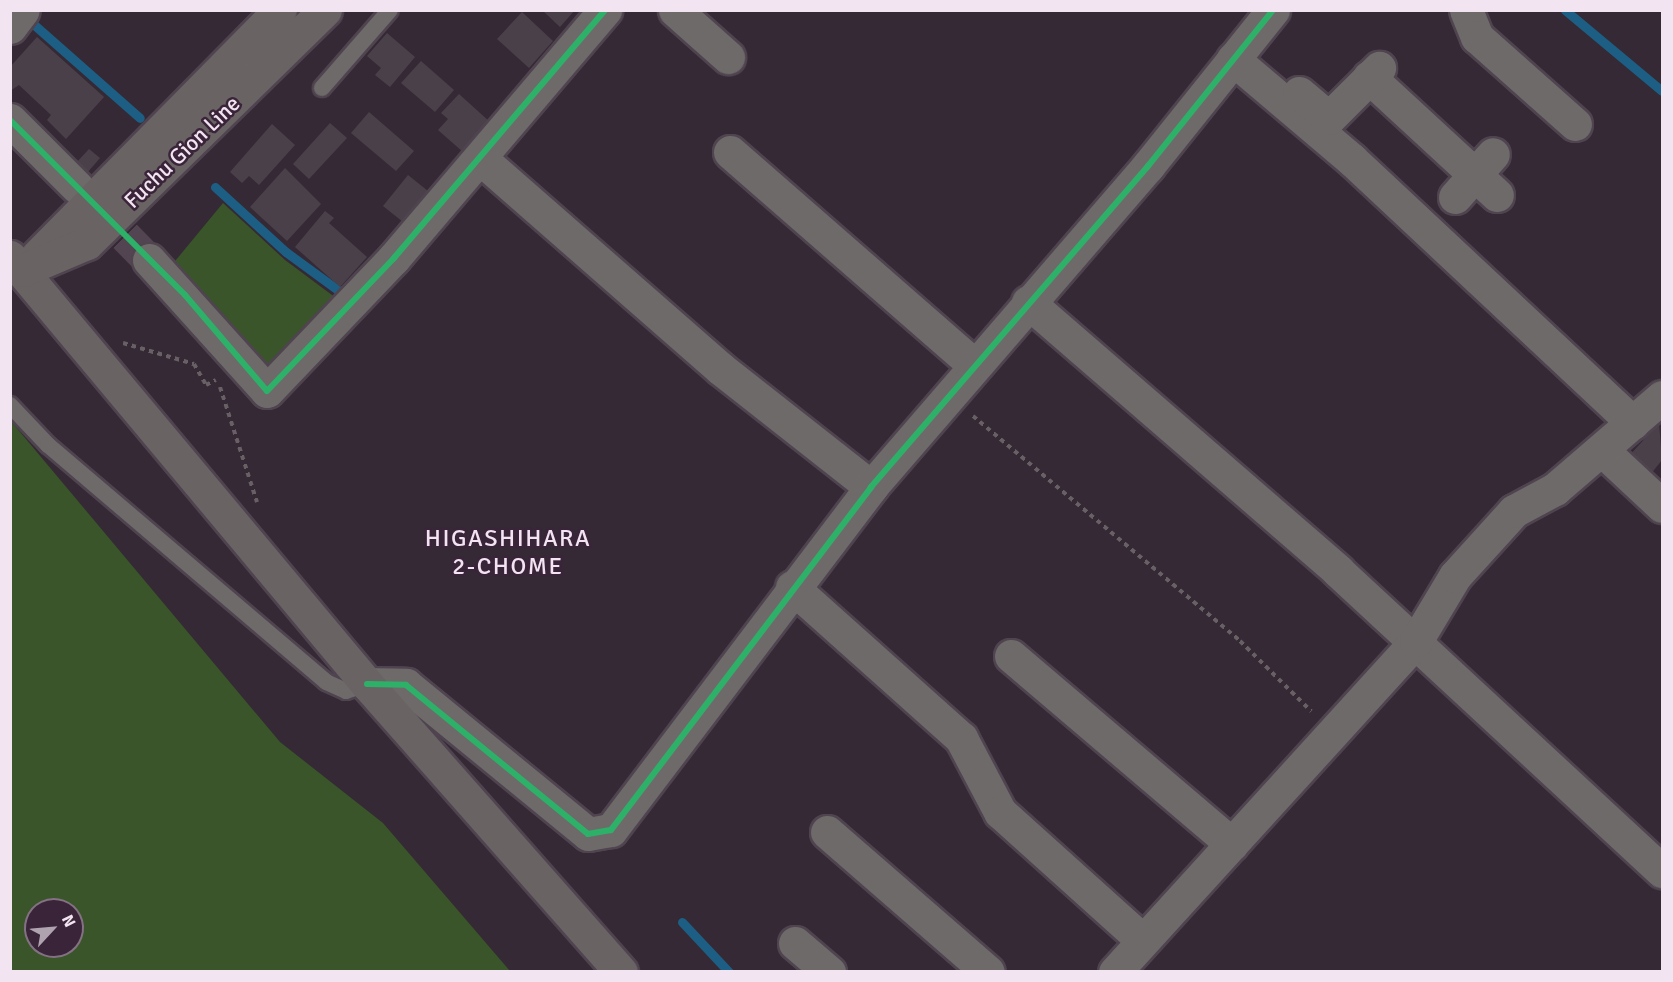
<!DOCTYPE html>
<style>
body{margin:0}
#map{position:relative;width:1673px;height:982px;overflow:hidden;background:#352935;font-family:Signika,sans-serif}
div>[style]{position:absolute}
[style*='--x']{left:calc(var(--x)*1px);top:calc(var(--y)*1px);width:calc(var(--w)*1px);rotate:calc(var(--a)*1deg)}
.green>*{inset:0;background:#395529}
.stream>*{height:9px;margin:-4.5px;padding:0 4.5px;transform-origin:4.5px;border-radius:4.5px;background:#1d5f84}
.building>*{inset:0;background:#4a404a}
.street-tunnel>*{height:33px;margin-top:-16.5px;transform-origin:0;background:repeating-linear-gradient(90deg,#524551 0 33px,transparent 0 49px)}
.path>*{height:4px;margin-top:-2px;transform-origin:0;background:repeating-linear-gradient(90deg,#676064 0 4.5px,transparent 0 9px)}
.roads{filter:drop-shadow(2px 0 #4f444f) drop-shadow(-2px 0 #4f444f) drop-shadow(0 2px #4f444f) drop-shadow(0 -2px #4f444f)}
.lane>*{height:16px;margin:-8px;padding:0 8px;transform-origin:8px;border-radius:8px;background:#6e6a69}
.street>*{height:33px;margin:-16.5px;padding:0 16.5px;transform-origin:16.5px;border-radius:16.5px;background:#6e6a69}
.secondary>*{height:33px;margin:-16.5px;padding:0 16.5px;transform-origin:16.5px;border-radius:16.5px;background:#696364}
.cycleway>*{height:6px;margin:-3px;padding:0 3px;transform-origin:3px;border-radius:3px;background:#2db169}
span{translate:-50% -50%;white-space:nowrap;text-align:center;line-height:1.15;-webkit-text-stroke:5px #3a2439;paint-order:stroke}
.street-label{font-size:22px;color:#f3e4f2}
.neighbourhood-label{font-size:24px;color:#f3e4f2;letter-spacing:1.5px}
.frame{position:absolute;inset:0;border:12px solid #f3e4f2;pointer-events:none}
.north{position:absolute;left:24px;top:898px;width:60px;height:60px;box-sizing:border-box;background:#3a2439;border:2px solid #847183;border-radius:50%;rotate:64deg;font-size:16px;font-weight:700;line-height:24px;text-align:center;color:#f3e4f2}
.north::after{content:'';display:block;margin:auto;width:21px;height:27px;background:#b0a3b0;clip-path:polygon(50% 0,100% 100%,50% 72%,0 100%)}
</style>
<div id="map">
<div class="green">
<i style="clip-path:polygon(223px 203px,285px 260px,336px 298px,269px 375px,171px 266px)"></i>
<i style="clip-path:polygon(evenodd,10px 420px,280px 742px,383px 823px,510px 971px,11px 971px,10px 420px,36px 910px,72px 910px,72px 946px,36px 946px,36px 910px)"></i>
</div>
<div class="stream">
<i style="--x:1565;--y:10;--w:126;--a:39.9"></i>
<i style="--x:31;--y:22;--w:145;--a:41.4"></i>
<i style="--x:215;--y:187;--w:96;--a:42.5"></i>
<i style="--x:286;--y:252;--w:69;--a:36.2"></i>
<i style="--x:342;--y:293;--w:8;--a:-14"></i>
<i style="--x:682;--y:922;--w:69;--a:46.8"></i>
</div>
<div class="building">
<i style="clip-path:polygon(542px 10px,575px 10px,560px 27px)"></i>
<i style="clip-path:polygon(522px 12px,553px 41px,529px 68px,497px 39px)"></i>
<i style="clip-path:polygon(387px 33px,415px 57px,390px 87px,375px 75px,381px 68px,367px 56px)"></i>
<i style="clip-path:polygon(37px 37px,104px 97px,66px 139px,47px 120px,51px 115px,19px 85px,10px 91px,10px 67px)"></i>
<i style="clip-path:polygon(421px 61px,454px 90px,435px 112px,401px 83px)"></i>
<i style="clip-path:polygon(459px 94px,490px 122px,463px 152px,438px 130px,448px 119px,441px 113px)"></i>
<i style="clip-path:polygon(369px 112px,414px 151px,396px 171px,351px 133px)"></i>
<i style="clip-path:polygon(330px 123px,347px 138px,309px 179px,293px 164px)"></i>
<i style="clip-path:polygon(272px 124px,295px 145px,259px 185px,249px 176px,242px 183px,230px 172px)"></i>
<i style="clip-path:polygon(89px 149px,100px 158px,87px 173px,76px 163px)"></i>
<i style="clip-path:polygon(285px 168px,321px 204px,287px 241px,250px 207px)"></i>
<i style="clip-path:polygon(408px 175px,428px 191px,403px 222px,383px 206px)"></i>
<i style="clip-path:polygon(325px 211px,334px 218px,329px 223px,367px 257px,340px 287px,295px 247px)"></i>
<i style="clip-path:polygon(1659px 423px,1662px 460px,1650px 475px,1629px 456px)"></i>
</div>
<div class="street-tunnel">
<i style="--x:91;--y:201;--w:83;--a:45.5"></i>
</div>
<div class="path">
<i style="--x:123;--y:343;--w:74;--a:16.5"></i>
<i style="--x:194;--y:364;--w:24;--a:60"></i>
<i style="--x:206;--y:385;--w:11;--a:-27"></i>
<i style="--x:220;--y:387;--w:121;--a:72.2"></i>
<i style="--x:973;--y:416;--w:349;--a:40.1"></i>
<i style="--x:1240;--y:641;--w:100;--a:44.6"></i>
</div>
<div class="roads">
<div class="lane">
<i style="--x:322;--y:88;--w:103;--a:-48.9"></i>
<i style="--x:10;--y:405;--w:55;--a:46.5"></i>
<i style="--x:48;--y:445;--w:365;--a:40.4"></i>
<i style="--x:326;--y:682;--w:22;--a:24"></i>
<i style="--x:346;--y:691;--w:22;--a:-18"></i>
</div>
<div class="street">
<i style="--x:675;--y:10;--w:71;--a:41.6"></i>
<i style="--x:1466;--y:10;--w:29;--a:68"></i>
<i style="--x:1477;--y:37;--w:131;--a:41.6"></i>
<i style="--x:10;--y:27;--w:21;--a:-53"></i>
<i style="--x:1233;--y:59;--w:155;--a:40.3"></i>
<i style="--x:1351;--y:159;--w:386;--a:43.1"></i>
<i style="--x:1369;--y:77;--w:174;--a:42.7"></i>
<i style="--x:1299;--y:93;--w:39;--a:40"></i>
<i style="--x:1329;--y:118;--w:71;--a:-45"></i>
<i style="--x:10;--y:120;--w:95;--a:45"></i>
<i style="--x:730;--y:152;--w:324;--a:41.1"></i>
<i style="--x:480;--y:158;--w:320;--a:41.2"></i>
<i style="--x:721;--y:369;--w:191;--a:38.2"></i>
<i style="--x:1455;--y:197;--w:57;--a:-48.5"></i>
<i style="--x:149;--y:260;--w:176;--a:48"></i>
<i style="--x:267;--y:391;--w:184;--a:-46.3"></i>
<i style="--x:394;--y:258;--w:326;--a:-49.6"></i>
<i style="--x:1028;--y:302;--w:410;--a:40.9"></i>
<i style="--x:1338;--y:571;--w:442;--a:42.8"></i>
<i style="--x:1602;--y:450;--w:82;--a:43"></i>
<i style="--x:792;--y:587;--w:227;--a:41.8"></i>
<i style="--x:961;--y:738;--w:84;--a:62.2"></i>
<i style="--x:1000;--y:812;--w:191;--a:42"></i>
<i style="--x:1011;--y:656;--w:290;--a:40.4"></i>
<i style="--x:367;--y:684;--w:39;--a:1"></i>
<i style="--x:406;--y:685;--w:235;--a:39.3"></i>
<i style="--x:588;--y:834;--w:23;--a:-10"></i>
<i style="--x:611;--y:830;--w:430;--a:-52.8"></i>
<i style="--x:871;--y:487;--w:424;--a:-49.2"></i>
<i style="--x:1148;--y:166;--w:200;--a:-51.3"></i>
<i style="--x:827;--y:832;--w:213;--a:41"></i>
<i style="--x:795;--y:943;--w:45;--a:40.5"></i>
<i style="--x:1115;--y:972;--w:447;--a:-47.7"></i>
<i style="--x:1416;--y:641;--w:76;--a:-59"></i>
<i style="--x:1455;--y:576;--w:88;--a:-47.8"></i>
<i style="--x:1514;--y:511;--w:47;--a:-28.2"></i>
<i style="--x:1555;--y:489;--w:141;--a:-40.7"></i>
</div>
<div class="secondary">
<i style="--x:37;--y:256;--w:346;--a:-45.4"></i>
<i style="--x:10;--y:257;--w:557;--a:50.1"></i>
<i style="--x:367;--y:684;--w:384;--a:48.6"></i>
<i style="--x:23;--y:270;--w:69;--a:-22.9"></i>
<i style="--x:87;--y:243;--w:333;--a:-44.4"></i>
</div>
</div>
<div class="cycleway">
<i style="--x:10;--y:120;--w:247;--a:45"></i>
<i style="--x:185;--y:295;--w:126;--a:49.5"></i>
<i style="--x:267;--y:391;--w:184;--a:-46.3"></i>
<i style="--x:394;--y:258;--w:326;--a:-49.6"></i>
<i style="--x:367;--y:684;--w:39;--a:1"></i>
<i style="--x:406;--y:685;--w:235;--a:39.3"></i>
<i style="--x:588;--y:834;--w:23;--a:-10"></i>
<i style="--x:611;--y:830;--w:430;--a:-52.8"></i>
<i style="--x:871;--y:487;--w:424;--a:-49.2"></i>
<i style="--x:1148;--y:166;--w:200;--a:-51.3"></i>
</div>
<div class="street-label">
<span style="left:182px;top:152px;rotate:-44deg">Fuchu Gion Line</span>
</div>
<div class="neighbourhood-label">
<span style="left:508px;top:553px">HIGASHIHARA<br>2-CHOME</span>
</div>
<div class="frame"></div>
<div class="north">N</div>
</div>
